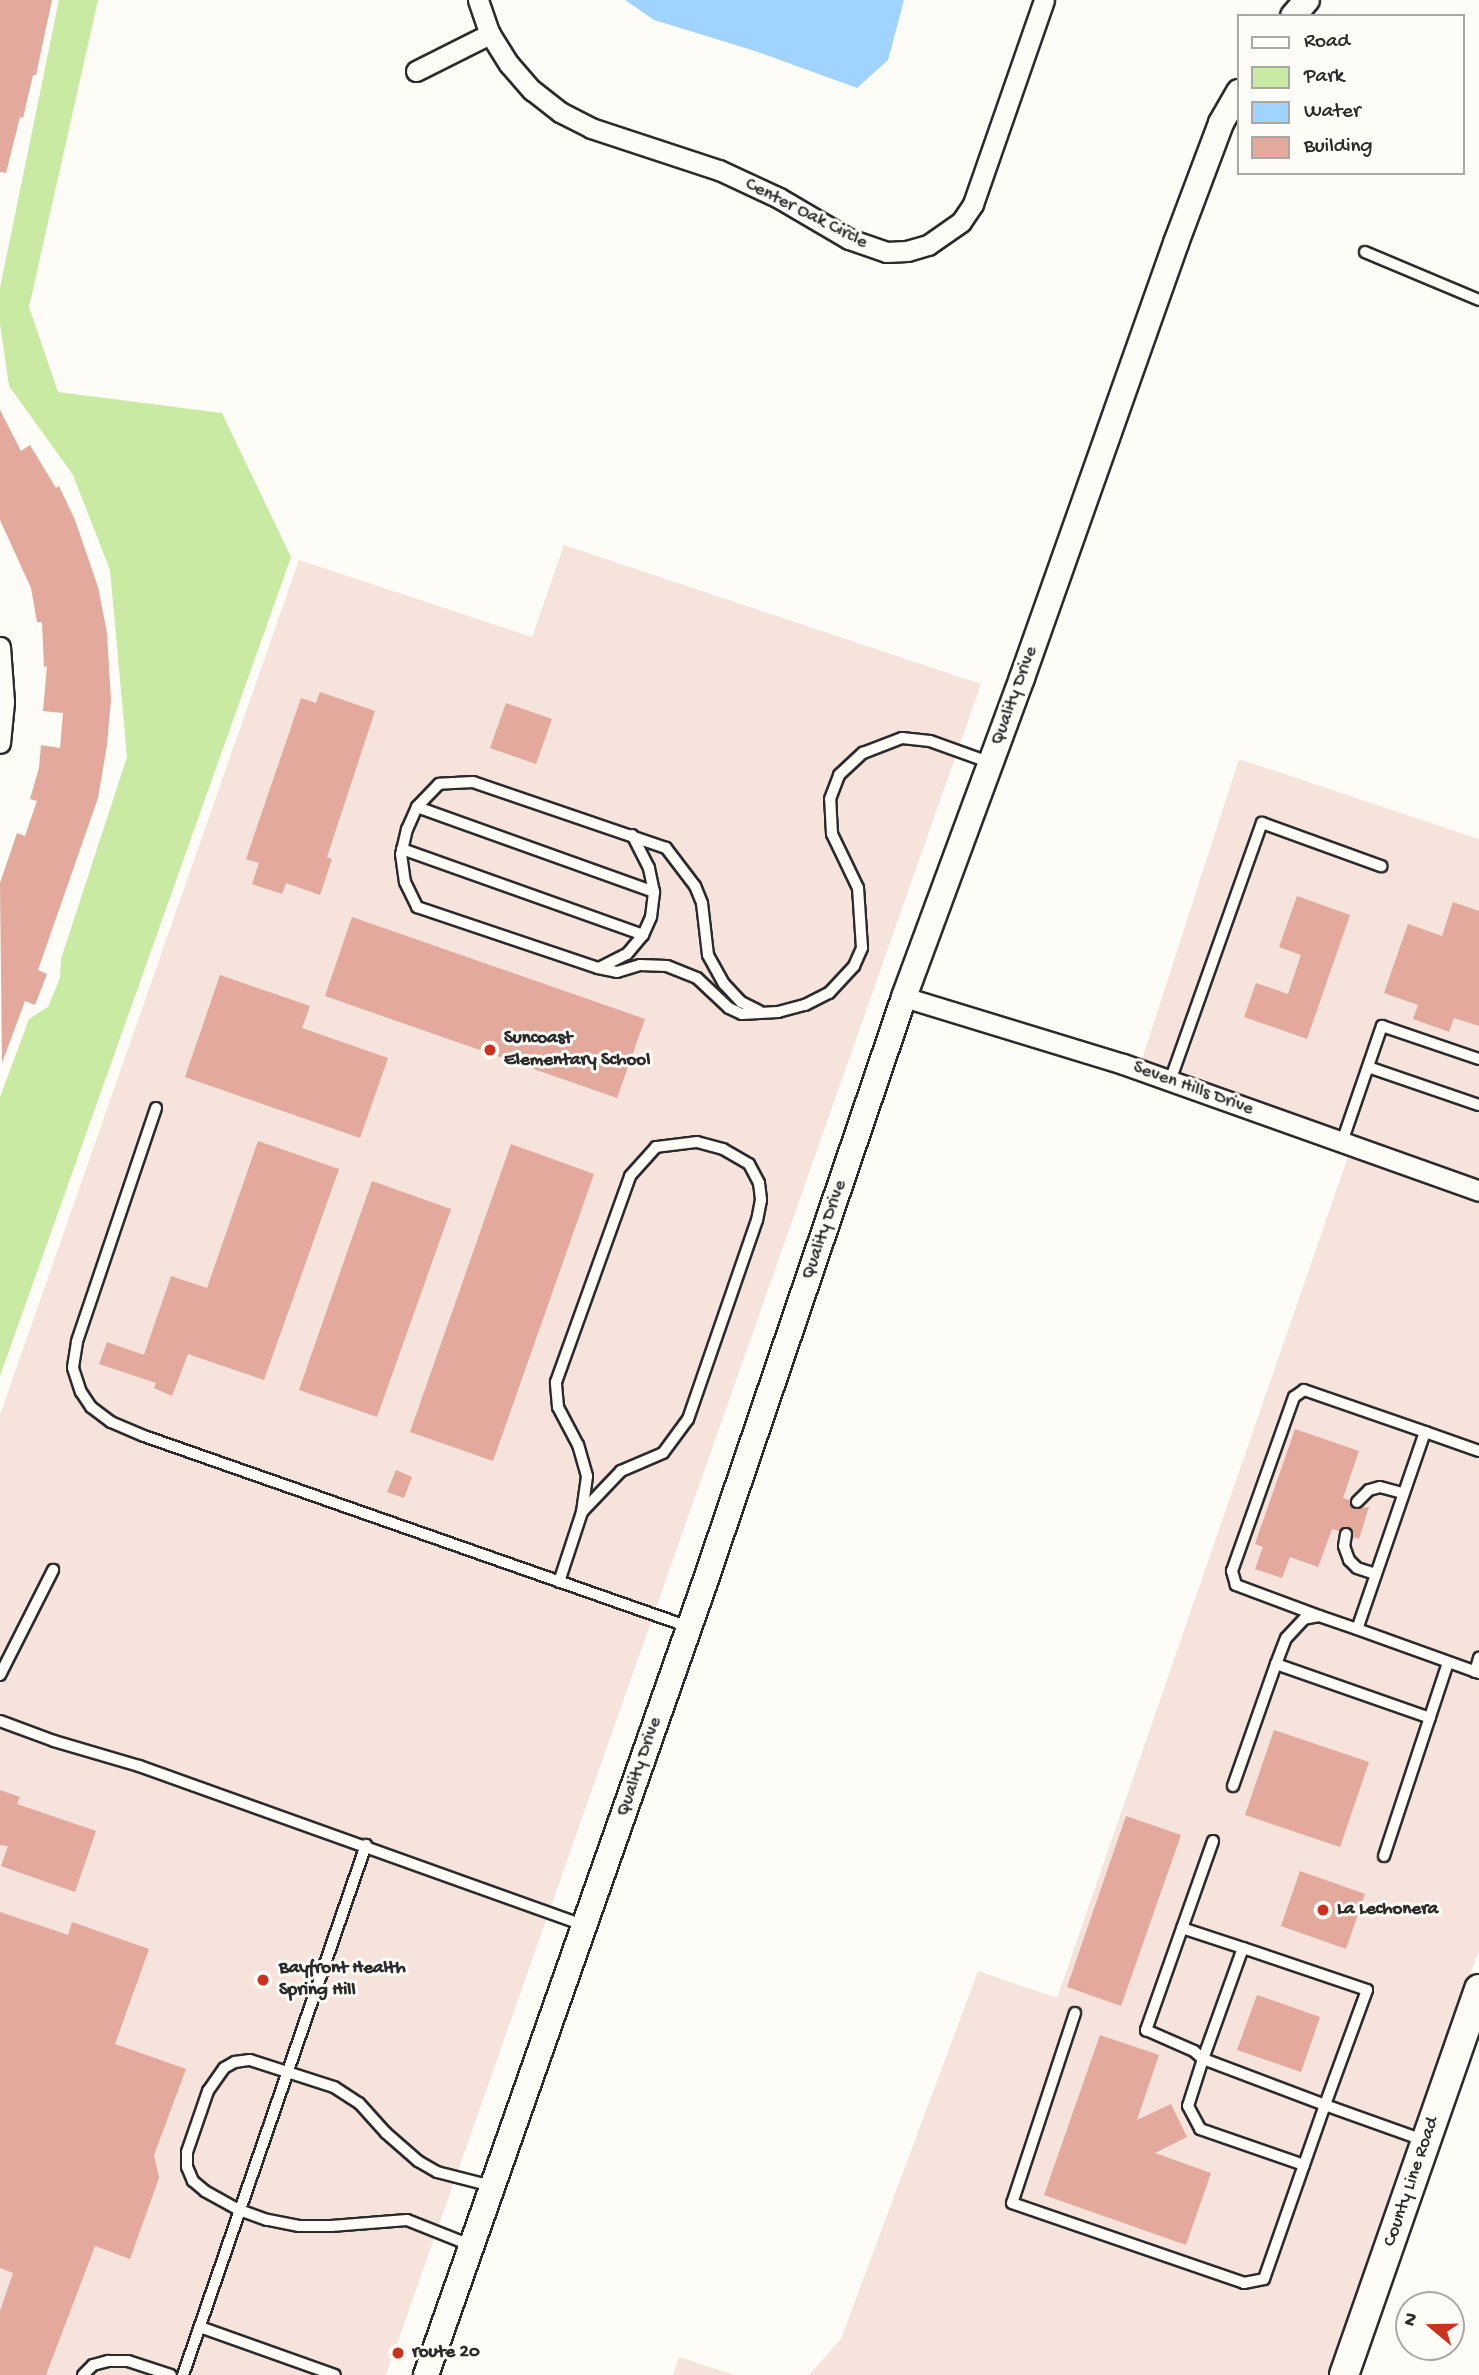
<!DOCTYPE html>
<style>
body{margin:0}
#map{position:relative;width:1479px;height:2375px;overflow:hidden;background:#fdfcf7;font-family:"Gochi Hand",sans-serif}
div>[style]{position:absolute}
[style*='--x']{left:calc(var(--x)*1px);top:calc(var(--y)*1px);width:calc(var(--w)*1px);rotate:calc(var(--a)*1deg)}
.built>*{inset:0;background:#f5e3dc}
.green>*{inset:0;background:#c9eaa3}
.water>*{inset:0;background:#a0d4fe}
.building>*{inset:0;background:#e2a99c}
.roads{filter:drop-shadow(2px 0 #2b2b2b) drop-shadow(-2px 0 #2b2b2b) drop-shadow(0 2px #2b2b2b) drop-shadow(0 -2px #2b2b2b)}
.service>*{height:10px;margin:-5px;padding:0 5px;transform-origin:5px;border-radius:5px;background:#fdfcf7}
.minor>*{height:19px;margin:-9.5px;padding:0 9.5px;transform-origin:9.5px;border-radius:9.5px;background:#fdfcf7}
.tertiary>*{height:24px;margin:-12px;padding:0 12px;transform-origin:12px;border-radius:12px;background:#fdfcf7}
.secondary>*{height:28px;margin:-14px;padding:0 14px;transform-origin:14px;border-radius:14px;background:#fdfcf7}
.dots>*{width:19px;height:19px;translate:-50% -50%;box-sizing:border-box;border:4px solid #fdfcf7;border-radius:50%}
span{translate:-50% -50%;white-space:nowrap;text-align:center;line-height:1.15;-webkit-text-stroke:6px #fdfcf7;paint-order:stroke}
.street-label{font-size:19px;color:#2b2b2b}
.poi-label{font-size:19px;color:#2b2b2b;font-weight:700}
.left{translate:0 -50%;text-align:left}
.legend{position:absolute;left:1237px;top:14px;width:228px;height:161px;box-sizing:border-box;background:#fdfcf7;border:2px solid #a9a8a5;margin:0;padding:9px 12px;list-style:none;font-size:21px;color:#2b2b2b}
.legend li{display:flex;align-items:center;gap:14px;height:35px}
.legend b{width:35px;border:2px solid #a9a8a5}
.north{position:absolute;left:1395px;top:2291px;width:70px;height:70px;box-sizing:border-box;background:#fdfcf7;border:2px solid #a9a8a5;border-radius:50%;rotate:289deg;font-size:19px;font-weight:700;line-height:28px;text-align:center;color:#2b2b2b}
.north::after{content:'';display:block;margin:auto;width:24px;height:32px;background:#c8321e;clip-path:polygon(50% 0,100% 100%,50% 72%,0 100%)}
</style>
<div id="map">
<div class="built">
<i style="clip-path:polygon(564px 545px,981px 684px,386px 2375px,0 2375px,0 1415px,299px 560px,532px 637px)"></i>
<i style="clip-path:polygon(1239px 759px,1479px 839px,1479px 1950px,1331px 2375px,809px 2375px,841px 2339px,978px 1971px,1057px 1998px,1351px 1148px,1138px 1072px)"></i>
<i style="clip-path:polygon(679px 2357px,734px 2375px,673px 2375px)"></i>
</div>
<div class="green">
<i style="clip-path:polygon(59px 0,98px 0,29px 307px,58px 392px,222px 413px,291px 557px,0 1376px,0 1097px,29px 1019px,48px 1007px,60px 978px,61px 959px,127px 757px,110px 570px,73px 475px,9px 386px,0 324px,0 288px)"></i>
</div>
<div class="water">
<i style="clip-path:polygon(625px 0,904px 0,888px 60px,857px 88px,755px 51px,654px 20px)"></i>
</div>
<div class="building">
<i style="clip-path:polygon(0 0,52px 0,36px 75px,33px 75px,23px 118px,20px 117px,6px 173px,0 172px)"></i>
<i style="clip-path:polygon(0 410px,21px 451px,30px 445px,56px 488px,59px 486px,75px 520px,98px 587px,107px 633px,111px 700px,107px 745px,98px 798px,38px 970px,47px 974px,35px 1005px,25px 1001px,2px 1063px,0 883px,17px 833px,25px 836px,37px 801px,30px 799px,39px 768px,41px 745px,60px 748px,63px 713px,43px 711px,47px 666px,44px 667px,42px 622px,37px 622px,31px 588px,0 520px)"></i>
<i style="clip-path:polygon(320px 692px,375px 711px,327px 857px,332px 859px,320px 895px,286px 883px,282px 894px,252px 884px,259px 863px,246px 859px,301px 698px,316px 703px)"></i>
<i style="clip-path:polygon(506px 703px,552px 719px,536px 764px,490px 748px)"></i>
<i style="clip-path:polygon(1297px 896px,1350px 915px,1307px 1039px,1244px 1017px,1256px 983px,1288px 994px,1301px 955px,1279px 947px)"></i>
<i style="clip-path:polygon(1453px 902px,1479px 911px,1479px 1026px,1454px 1018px,1449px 1032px,1413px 1019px,1418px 1005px,1384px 993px,1408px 924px,1442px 936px)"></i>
<i style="clip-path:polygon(352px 917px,645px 1019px,617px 1098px,325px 996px)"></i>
<i style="clip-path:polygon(220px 975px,310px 1006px,302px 1028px,388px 1058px,360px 1138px,185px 1077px)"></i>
<i style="clip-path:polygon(258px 1141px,339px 1169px,264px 1380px,188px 1354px,172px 1396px,154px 1388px,156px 1383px,99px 1364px,107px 1342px,144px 1355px,171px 1276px,207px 1288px)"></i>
<i style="clip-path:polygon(511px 1144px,594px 1174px,493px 1461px,410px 1432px)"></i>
<i style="clip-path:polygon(372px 1181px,451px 1209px,377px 1417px,299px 1390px)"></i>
<i style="clip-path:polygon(1295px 1429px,1359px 1451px,1343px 1498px,1350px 1500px,1354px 1509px,1369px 1507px,1359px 1539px,1353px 1537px,1348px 1527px,1339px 1531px,1332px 1529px,1318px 1567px,1290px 1557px,1282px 1578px,1255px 1569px,1263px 1547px,1255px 1544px)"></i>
<i style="clip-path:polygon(396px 1470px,412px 1477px,404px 1498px,387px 1492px)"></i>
<i style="clip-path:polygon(1274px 1730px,1369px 1762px,1340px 1847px,1245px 1815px)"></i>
<i style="clip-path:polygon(0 1790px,20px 1797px,17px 1804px,96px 1831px,75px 1892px,1px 1866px,8px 1846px,0 1845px)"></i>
<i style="clip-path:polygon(1126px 1816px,1181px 1835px,1121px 2006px,1067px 1987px)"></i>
<i style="clip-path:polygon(1300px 1871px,1365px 1894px,1346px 1949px,1281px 1926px)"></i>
<i style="clip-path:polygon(0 1912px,68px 1935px,72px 1922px,149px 1949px,115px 2044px,186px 2069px,154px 2155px,159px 2178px,130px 2259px,95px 2246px,46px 2375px,0 2375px,0 2311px,13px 2273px,0 2268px)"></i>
<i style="clip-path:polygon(1257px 1995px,1320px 2017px,1301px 2072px,1237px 2050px)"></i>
<i style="clip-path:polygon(1100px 2035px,1159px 2055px,1137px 2120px,1171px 2104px,1187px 2137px,1155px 2153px,1211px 2173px,1186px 2245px,1044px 2195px)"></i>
</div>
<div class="roads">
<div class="service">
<i style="--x:1365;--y:252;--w:124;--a:22.8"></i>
<i style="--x:417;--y:807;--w:252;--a:19.7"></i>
<i style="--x:402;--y:849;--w:256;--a:19.6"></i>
<i style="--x:599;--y:968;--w:31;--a:-27"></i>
<i style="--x:627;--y:954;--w:25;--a:-50"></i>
<i style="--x:643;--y:935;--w:20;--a:-66"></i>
<i style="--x:651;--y:917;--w:25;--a:-83"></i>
<i style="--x:654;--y:892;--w:25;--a:-102"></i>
<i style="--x:649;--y:868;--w:37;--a:-117"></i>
<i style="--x:759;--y:1011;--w:20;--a:-153"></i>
<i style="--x:741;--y:1002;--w:25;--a:-133"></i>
<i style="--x:724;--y:984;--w:33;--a:-119"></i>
<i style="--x:708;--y:955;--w:52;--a:-96.6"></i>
<i style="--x:702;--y:903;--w:18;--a:-112"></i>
<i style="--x:695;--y:886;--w:48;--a:-127.3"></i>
<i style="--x:666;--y:848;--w:204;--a:-161.1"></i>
<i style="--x:473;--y:782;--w:34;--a:177"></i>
<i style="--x:439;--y:784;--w:32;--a:134"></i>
<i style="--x:417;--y:807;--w:24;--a:114"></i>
<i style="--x:407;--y:829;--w:26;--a:103"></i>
<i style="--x:401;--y:854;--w:28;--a:82"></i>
<i style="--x:405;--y:882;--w:28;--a:64"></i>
<i style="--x:417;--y:907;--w:191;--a:18.6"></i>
<i style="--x:598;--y:968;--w:19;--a:12"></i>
<i style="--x:617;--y:972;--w:24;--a:-17"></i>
<i style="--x:640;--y:965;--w:27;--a:2"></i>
<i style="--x:667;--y:966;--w:32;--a:22"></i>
<i style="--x:697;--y:978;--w:44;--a:43.2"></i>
<i style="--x:729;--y:1008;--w:14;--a:25"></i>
<i style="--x:742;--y:1014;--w:36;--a:-3"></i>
<i style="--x:778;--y:1012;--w:28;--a:-15"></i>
<i style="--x:805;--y:1005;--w:27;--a:-27"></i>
<i style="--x:829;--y:993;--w:37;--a:-47"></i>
<i style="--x:854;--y:966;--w:20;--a:-66"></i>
<i style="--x:862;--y:948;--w:60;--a:-93.8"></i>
<i style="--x:858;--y:888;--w:60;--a:-115.7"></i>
<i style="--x:832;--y:834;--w:35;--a:-93"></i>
<i style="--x:830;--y:799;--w:26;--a:-69"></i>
<i style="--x:839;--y:775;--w:33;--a:-43"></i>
<i style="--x:863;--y:753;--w:42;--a:-21"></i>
<i style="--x:902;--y:738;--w:28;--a:6"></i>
<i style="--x:930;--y:741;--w:65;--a:19.8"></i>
<i style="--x:1368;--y:1067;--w:117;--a:18.9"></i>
<i style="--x:1170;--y:1081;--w:274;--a:-70.4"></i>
<i style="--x:1262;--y:823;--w:127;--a:19.9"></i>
<i style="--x:156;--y:1108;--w:247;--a:108.7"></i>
<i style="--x:77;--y:1342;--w:26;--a:99"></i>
<i style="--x:73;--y:1368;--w:25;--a:72"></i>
<i style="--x:81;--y:1392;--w:18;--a:56"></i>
<i style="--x:91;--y:1407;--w:25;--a:37"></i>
<i style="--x:111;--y:1422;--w:36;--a:23"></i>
<i style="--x:144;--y:1436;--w:577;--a:19.31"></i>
<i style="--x:697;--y:1142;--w:27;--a:15"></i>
<i style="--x:723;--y:1149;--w:30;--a:30"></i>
<i style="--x:749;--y:1164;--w:21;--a:62"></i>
<i style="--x:759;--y:1183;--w:17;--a:83"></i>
<i style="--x:761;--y:1200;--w:20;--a:101"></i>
<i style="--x:757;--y:1220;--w:211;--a:109.1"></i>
<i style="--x:688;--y:1419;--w:42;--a:126.3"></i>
<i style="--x:663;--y:1453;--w:46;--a:156.8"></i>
<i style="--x:621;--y:1471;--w:57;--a:133.6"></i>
<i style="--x:582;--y:1512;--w:36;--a:-82"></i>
<i style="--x:587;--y:1476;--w:32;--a:-106"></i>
<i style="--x:578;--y:1445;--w:43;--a:-117.8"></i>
<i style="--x:558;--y:1407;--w:25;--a:-95"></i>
<i style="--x:556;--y:1382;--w:219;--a:-70.2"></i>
<i style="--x:630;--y:1176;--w:39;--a:-48"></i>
<i style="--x:656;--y:1147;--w:41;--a:-7"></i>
<i style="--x:1342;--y:1142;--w:123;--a:-71"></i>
<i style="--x:1382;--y:1026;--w:102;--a:18.8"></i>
<i style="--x:1479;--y:1451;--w:57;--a:-160.6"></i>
<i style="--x:1425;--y:1432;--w:208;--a:109"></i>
<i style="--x:1357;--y:1629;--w:130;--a:19.8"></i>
<i style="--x:1357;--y:1502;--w:17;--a:-45"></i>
<i style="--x:1369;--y:1490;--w:11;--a:-15"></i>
<i style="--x:1380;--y:1487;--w:24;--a:15"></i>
<i style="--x:1346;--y:1534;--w:12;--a:99"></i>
<i style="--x:1344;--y:1546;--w:15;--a:70"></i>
<i style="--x:1349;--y:1560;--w:11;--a:45"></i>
<i style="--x:1357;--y:1568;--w:19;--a:18"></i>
<i style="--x:559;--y:1582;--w:74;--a:-71.8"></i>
<i style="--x:1319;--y:1616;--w:89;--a:-159.5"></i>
<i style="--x:1236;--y:1585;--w:15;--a:-106"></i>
<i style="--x:1232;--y:1571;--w:185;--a:-70.4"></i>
<i style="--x:1294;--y:1397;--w:12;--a:-35"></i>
<i style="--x:1304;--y:1390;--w:128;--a:19.1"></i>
<i style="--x:1357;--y:1629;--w:40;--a:-161.1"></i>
<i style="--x:1319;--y:1616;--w:15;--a:169"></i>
<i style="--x:1304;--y:1619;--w:26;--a:133"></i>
<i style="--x:1286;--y:1638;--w:28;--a:111"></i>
<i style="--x:1276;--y:1664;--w:163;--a:19.3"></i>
<i style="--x:1475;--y:1672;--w:15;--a:-74"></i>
<i style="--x:0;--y:1675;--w:118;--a:-63.2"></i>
<i style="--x:0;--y:1721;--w:58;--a:20.3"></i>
<i style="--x:54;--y:1741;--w:89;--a:16.4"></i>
<i style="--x:139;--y:1766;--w:473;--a:19.7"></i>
<i style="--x:1233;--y:1786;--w:129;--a:-70.6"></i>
<i style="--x:1213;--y:1841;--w:201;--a:109.5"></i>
<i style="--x:1146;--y:2030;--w:52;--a:23.6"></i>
<i style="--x:1194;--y:2051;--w:12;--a:42"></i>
<i style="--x:1203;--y:2059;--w:118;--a:-70.2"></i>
<i style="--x:1243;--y:1948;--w:131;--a:18.7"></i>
<i style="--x:1367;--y:1990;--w:122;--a:110.1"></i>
<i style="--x:1325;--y:2105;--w:130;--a:-159.3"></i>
<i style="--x:1203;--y:2059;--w:49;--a:107.7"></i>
<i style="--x:1188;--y:2106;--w:26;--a:62"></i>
<i style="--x:1200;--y:2129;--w:110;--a:19.1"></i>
<i style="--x:1384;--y:1856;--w:203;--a:-71.7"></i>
<i style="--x:1182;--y:1928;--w:64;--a:18.2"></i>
<i style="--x:1075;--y:2013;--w:200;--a:108.3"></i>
<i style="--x:1012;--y:2203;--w:245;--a:19"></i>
<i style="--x:1244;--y:2283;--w:20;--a:-11"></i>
<i style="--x:1264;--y:2279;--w:184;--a:-70.7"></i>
<i style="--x:1325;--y:2105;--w:104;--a:19.7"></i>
<i style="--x:470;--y:2245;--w:68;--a:-158.4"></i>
<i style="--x:407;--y:2220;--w:76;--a:175.5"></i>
<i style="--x:331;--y:2226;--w:32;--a:180"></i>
<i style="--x:299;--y:2226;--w:33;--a:-169"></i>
<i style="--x:267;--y:2220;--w:30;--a:-160"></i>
<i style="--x:239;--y:2210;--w:39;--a:-151"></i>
<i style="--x:205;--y:2191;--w:16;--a:-140"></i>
<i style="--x:193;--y:2181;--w:15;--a:-113"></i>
<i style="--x:187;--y:2167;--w:15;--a:-90"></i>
<i style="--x:187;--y:2152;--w:65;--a:-71"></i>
<i style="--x:208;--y:2091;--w:28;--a:-55"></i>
<i style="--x:224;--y:2068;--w:13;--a:-29"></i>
<i style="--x:235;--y:2062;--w:15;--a:-8"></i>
<i style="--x:250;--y:2060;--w:88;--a:17.8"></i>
<i style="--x:334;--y:2087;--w:30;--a:33"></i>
<i style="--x:359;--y:2103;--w:40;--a:48"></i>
<i style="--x:386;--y:2133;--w:43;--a:41.2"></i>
<i style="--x:418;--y:2161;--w:22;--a:30"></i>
<i style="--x:437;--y:2172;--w:57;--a:14.3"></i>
<i style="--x:200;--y:2327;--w:143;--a:19.6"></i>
<i style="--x:83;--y:2375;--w:14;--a:-45"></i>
<i style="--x:93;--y:2365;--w:16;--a:-15"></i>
<i style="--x:108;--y:2361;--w:20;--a:0"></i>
<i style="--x:128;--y:2361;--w:45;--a:18"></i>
<i style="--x:183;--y:2375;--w:561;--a:-70.95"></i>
</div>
<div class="minor">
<i style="--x:478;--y:0;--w:36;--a:71"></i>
<i style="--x:490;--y:34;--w:36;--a:58"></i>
<i style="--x:509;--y:64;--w:35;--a:49"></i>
<i style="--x:532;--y:90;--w:36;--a:38"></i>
<i style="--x:560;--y:112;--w:35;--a:27"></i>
<i style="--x:591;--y:128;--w:135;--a:18.2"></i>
<i style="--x:719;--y:170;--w:66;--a:25"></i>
<i style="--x:779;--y:198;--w:81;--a:30.4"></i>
<i style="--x:849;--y:239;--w:39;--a:19"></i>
<i style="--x:886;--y:252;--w:21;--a:-3"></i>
<i style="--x:907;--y:251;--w:22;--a:-16"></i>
<i style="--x:928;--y:245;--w:40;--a:-34.9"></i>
<i style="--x:961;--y:222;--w:22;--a:-56"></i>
<i style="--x:973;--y:204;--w:216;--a:-70.8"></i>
<i style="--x:416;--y:71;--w:83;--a:-26.6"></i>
<i style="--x:0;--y:647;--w:55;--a:85.8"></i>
<i style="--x:4;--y:702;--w:41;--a:95.6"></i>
<i style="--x:904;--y:997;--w:229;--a:17"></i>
<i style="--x:1123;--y:1064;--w:378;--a:19.6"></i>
</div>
<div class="tertiary">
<i style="--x:1293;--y:16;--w:21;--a:-49"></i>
<i style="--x:426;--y:2375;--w:837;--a:-70.61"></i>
<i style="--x:704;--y:1585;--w:621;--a:-71.21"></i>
<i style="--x:904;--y:997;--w:340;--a:-69.7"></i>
<i style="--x:1022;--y:678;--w:461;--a:-70.5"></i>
<i style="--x:1176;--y:243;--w:128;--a:-69.4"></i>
<i style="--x:1221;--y:123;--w:36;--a:-60"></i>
</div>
<div class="secondary">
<i style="--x:1344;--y:2375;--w:409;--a:-70.7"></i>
</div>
</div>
<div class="dots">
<i style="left:490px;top:1050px;background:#c8321e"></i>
<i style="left:1323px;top:1910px;background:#c8321e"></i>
<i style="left:263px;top:1980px;background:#c8321e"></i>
<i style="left:398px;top:2353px;background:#c8321e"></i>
</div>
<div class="street-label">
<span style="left:806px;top:214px;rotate:27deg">Center Oak Circle</span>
<span style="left:1015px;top:696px;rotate:-70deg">Quality Drive</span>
<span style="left:1193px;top:1089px;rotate:20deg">Seven Hills Drive</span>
<span style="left:825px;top:1230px;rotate:-71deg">Quality Drive</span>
<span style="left:640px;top:1767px;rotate:-71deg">Quality Drive</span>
<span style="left:1412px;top:2182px;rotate:-71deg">County Line Road</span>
</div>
<div class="poi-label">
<span class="left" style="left:504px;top:1050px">Suncoast<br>Elementary School</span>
<span class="left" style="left:1337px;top:1910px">La Lechonera</span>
<span class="left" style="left:279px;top:1980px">Bayfront Health<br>Spring Hill</span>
<span class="left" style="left:412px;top:2353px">route 20</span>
</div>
<ul class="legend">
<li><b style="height:9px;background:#fdfcf7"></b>Road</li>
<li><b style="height:19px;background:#c9eaa3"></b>Park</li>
<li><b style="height:19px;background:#a0d4fe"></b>Water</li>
<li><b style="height:19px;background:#e2a99c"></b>Building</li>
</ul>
<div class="north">N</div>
</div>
